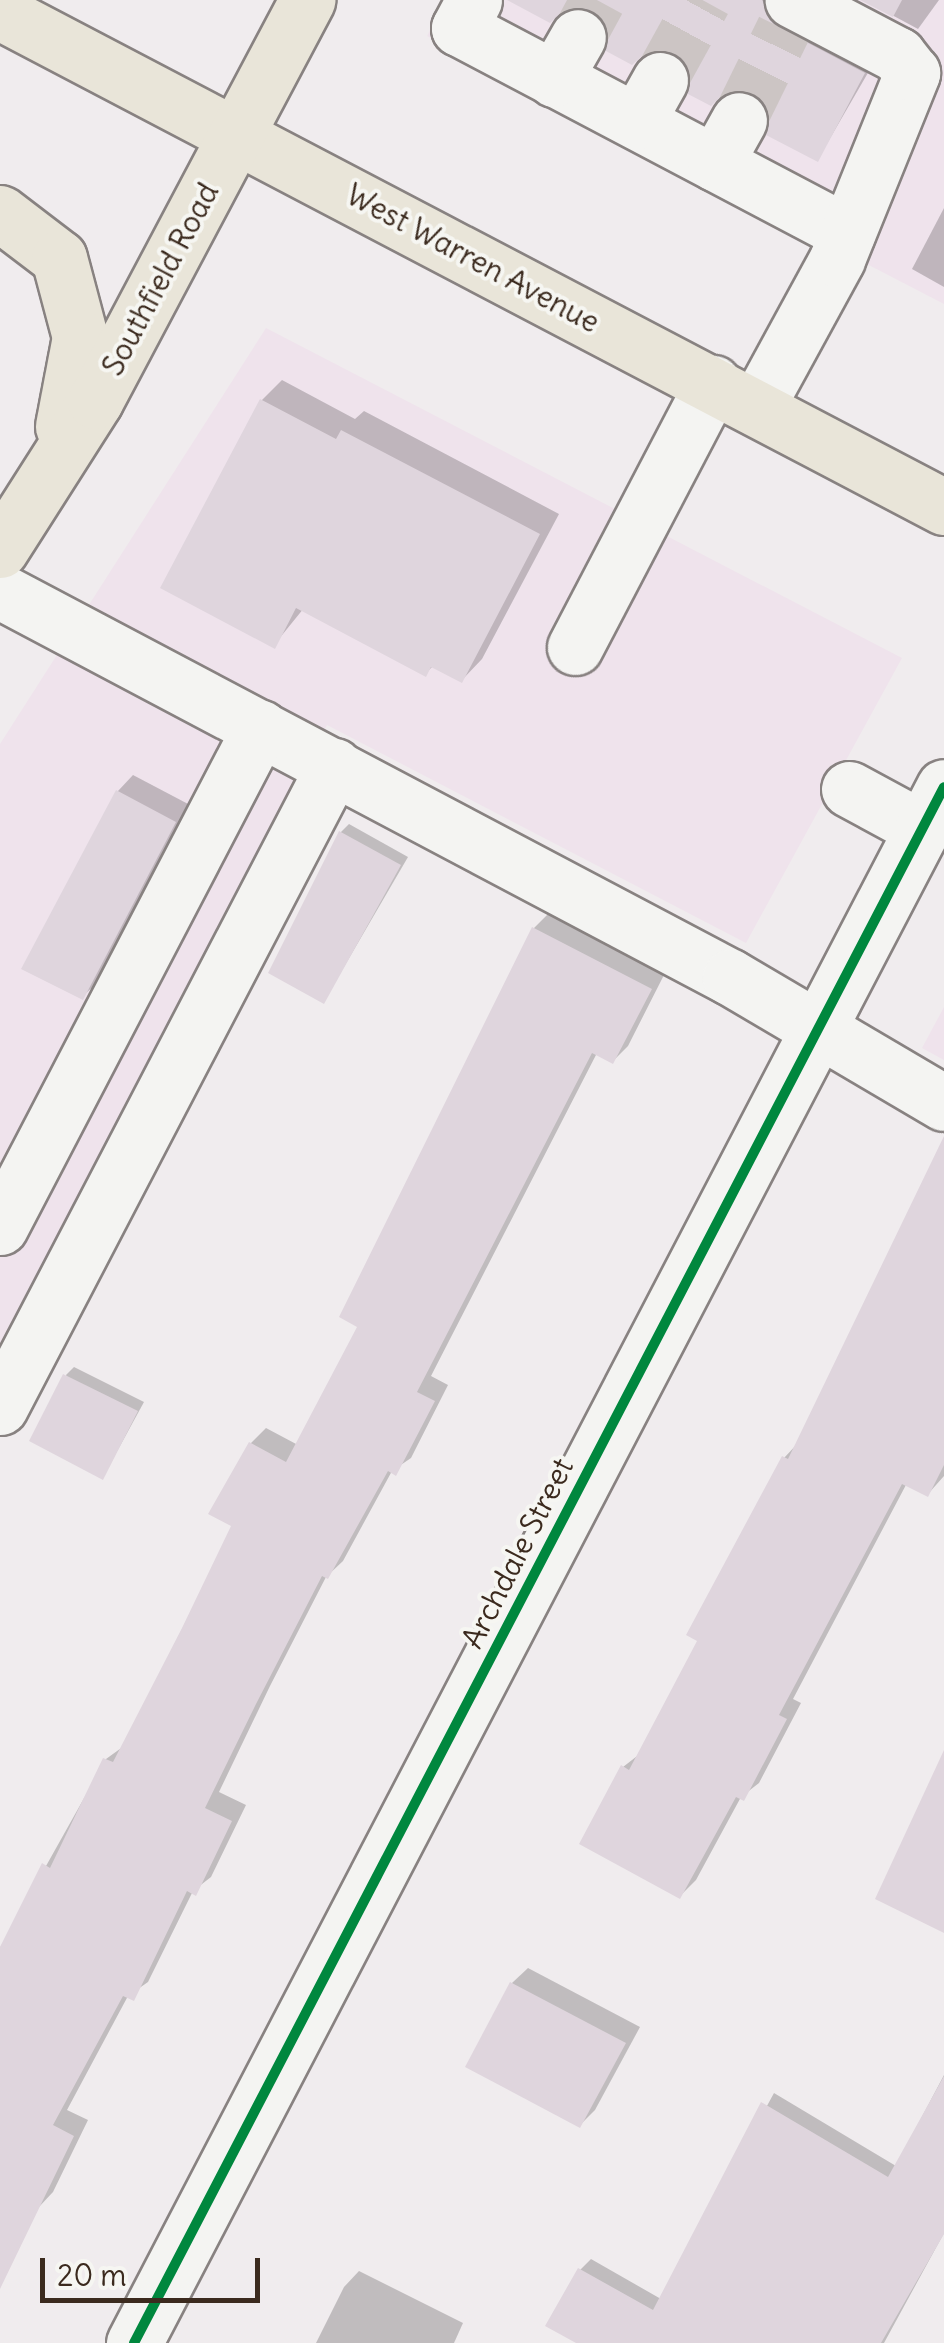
<!DOCTYPE html>
<style>
body{margin:0}
#map{position:relative;width:944px;height:2343px;overflow:hidden;background:#f0ecee;font-family:Delius,sans-serif}
div>[style]{position:absolute}
[style*='--x']{left:calc(var(--x)*1px);top:calc(var(--y)*1px);width:calc(var(--w)*1px);rotate:calc(var(--a)*1deg)}
.built>*{inset:0;background:#efe3ec}
.shadow>*{inset:0;background:#0003}
.building>*{inset:0;background:#dfd5dd}
.minor-tunnel>*{height:55px;margin-top:-27.5px;transform-origin:0;background:repeating-linear-gradient(90deg,#ccc5c4 0 55px,transparent 0 83px)}
.roads{filter:drop-shadow(2px 0 #888281) drop-shadow(-2px 0 #888281) drop-shadow(0 2px #888281) drop-shadow(0 -2px #888281)}
.minor>*{height:55px;margin:-27.5px;padding:0 27.5px;transform-origin:27.5px;border-radius:27.5px;background:#f4f4f2}
.major>*{height:55px;margin:-27.5px;padding:0 27.5px;transform-origin:27.5px;border-radius:27.5px;background:#e9e5d9}
.cycleway>*{height:10px;margin:-5px;padding:0 5px;transform-origin:5px;border-radius:5px;background:#00873e}
span{translate:-50% -50%;white-space:nowrap;text-align:center;line-height:1.15;-webkit-text-stroke:8px #f6f6f2;paint-order:stroke}
.street-label{font-size:30px;color:#3b2a1e}
.scale{position:absolute;left:40px;top:2258px;width:220px;height:45px;box-sizing:border-box;border:5px solid #3b2a1e;border-top:0;padding-left:12px;font-size:30px;line-height:35px;white-space:nowrap;color:#3b2a1e;-webkit-text-stroke:8px #f6f6f2;paint-order:stroke}
</style>
<div id="map">
<div class="built">
<i style="clip-path:polygon(445px 0,944px 0,944px 304px,427px 36px)"></i>
<i style="clip-path:polygon(266px 328px,902px 658px,746px 943px,327px 725px,0 1347px,0 744px)"></i>
<i style="clip-path:polygon(944px 1007px,944px 1060px,922px 1048px)"></i>
</div>
<div class="shadow">
<i style="clip-path:polygon(525px 0,782px 0,876px 59px,818px 159px,754px 90px,690px 64px,594px 7px)"></i>
<i style="clip-path:polygon(864px 0,939px 0,918px 29px)"></i>
<i style="clip-path:polygon(944px 208px,944px 287px,912px 269px)"></i>
<i style="clip-path:polygon(282px 380px,355px 419px,364px 411px,559px 514px,482px 659px,462px 680px,434px 665px,426px 673px,304px 608px,274px 645px,262px 400px)"></i>
<i style="clip-path:polygon(133px 775px,190px 805px,98px 982px,82px 997px,118px 791px)"></i>
<i style="clip-path:polygon(349px 824px,408px 857px,324px 1001px,341px 832px)"></i>
<i style="clip-path:polygon(549px 913px,665px 973px,628px 1046px,613px 1061px,597px 1053px,431px 1376px,448px 1385px,411px 1458px,392px 1471px,343px 1561px,326px 1577px,270px 1686px,219px 1792px,246px 1805px,211px 1877px,193px 1891px,148px 1982px,128px 1996px,67px 2110px,88px 2120px,53px 2192px,38px 2208px,0 2215px,0 1948px,106px 1759px,124px 1746px,234px 1525px,251px 1443px,266px 1428px,298px 1445px,361px 1326px,534px 928px)"></i>
<i style="clip-path:polygon(944px 1148px,944px 1476px,928px 1494px,907px 1483px,793px 1699px,801px 1703px,759px 1783px,741px 1797px,696px 1880px,680px 1896px,623px 1767px,641px 1753px,701px 1640px,784px 1458px,798px 1443px)"></i>
<i style="clip-path:polygon(74px 1367px,144px 1402px,103px 1477px,66px 1375px)"></i>
<i style="clip-path:polygon(528px 1968px,640px 2027px,595px 2110px,580px 2125px,512px 1983px)"></i>
<i style="clip-path:polygon(944px 2075px,944px 2233px,884px 2343px,581px 2343px,580px 2270px,591px 2259px,661px 2299px,774px 2093px,896px 2166px)"></i>
<i style="clip-path:polygon(359px 2271px,463px 2323px,454px 2343px,316px 2343px,344px 2287px)"></i>
</div>
<div class="building">
<i style="clip-path:polygon(507px 0,762px 0,778px 27px,865px 73px,818px 162px,766px 135px,766px 105px,753px 92px,724px 93px,711px 106px,688px 94px,687px 65px,674px 52px,645px 53px,632px 65px,606px 51px,605px 22px,593px 10px,563px 10px,550px 23px)"></i>
<i style="clip-path:polygon(860px 0,902px 0,893px 17px)"></i>
<i style="clip-path:polygon(260px 399px,336px 439px,341px 430px,540px 534px,462px 683px,431px 667px,426px 677px,296px 608px,275px 649px,160px 588px)"></i>
<i style="clip-path:polygon(116px 790px,176px 822px,83px 1000px,21px 969px)"></i>
<i style="clip-path:polygon(339px 831px,401px 865px,324px 1004px,268px 973px)"></i>
<i style="clip-path:polygon(532px 927px,652px 989px,613px 1064px,592px 1053px,417px 1392px,435px 1401px,396px 1476px,388px 1471px,328px 1579px,322px 1576px,256px 1704px,205px 1808px,232px 1821px,196px 1896px,187px 1891px,134px 2001px,123px 1996px,53px 2125px,74px 2136px,0 2289px,0 1947px,42px 1863px,50px 1868px,103px 1758px,113px 1762px,182px 1628px,231px 1526px,208px 1514px,249px 1442px,286px 1462px,357px 1327px,339px 1317px)"></i>
<i style="clip-path:polygon(944px 1136px,944px 1465px,928px 1497px,902px 1484px,779px 1715px,787px 1719px,744px 1801px,736px 1797px,680px 1899px,579px 1844px,621px 1765px,629px 1770px,697px 1641px,686px 1635px,782px 1456px,788px 1459px)"></i>
<i style="clip-path:polygon(63px 1374px,138px 1411px,103px 1480px,29px 1441px)"></i>
<i style="clip-path:polygon(944px 1750px,944px 1933px,875px 1899px)"></i>
<i style="clip-path:polygon(510px 1982px,626px 2043px,580px 2128px,465px 2067px)"></i>
<i style="clip-path:polygon(944px 2076px,944px 2234px,881px 2343px,576px 2343px,545px 2326px,578px 2268px,653px 2310px,761px 2102px,888px 2177px)"></i>
</div>
<div class="minor-tunnel">
<i style="--x:578;--y:37;--w:42;--a:-61.6"></i>
<i style="--x:660;--y:80;--w:91;--a:-61.2"></i>
<i style="--x:739;--y:120;--w:102;--a:-63.9"></i>
</div>
<div class="roads">
<div class="minor">
<i style="--x:474;--y:0;--w:32;--a:118"></i>
<i style="--x:459;--y:28;--w:439;--a:27.8"></i>
<i style="--x:554;--y:79;--w:48;--a:-60.3"></i>
<i style="--x:637;--y:121;--w:47;--a:-60.7"></i>
<i style="--x:715;--y:163;--w:49;--a:-60.8"></i>
<i style="--x:757;--y:406;--w:167;--a:-61.4"></i>
<i style="--x:837;--y:259;--w:201;--a:-68"></i>
<i style="--x:912;--y:73;--w:23;--a:-128"></i>
<i style="--x:898;--y:55;--w:119;--a:-152.4"></i>
<i style="--x:0;--y:591;--w:826;--a:27.87"></i>
<i style="--x:730;--y:977;--w:248;--a:30.5"></i>
<i style="--x:575;--y:647;--w:298;--a:-62.4"></i>
<i style="--x:849;--y:789;--w:84;--a:28.4"></i>
<i style="--x:0;--y:1227;--w:563;--a:-62.48"></i>
<i style="--x:0;--y:1407;--w:723;--a:-62.48"></i>
<i style="--x:134;--y:2343;--w:1754;--a:-62.5"></i>
</div>
<div class="major">
<i style="--x:0;--y:12;--w:1066;--a:27.67"></i>
<i style="--x:0;--y:213;--w:74;--a:37.3"></i>
<i style="--x:59;--y:258;--w:82;--a:75.1"></i>
<i style="--x:80;--y:337;--w:91;--a:100.8"></i>
<i style="--x:0;--y:550;--w:177;--a:-57.5"></i>
<i style="--x:95;--y:401;--w:454;--a:-62.1"></i>
</div>
</div>
<div class="cycleway">
<i style="--x:134;--y:2343;--w:1754;--a:-62.5"></i>
</div>
<div class="street-label">
<span style="left:473px;top:258px;rotate:28deg">West Warren Avenue</span>
<span style="left:160px;top:279px;rotate:-62deg">Southfield Road</span>
<span style="left:517px;top:1553px;rotate:-63deg">Archdale Street</span>
</div>
<div class="scale">20 m</div>
</div>
